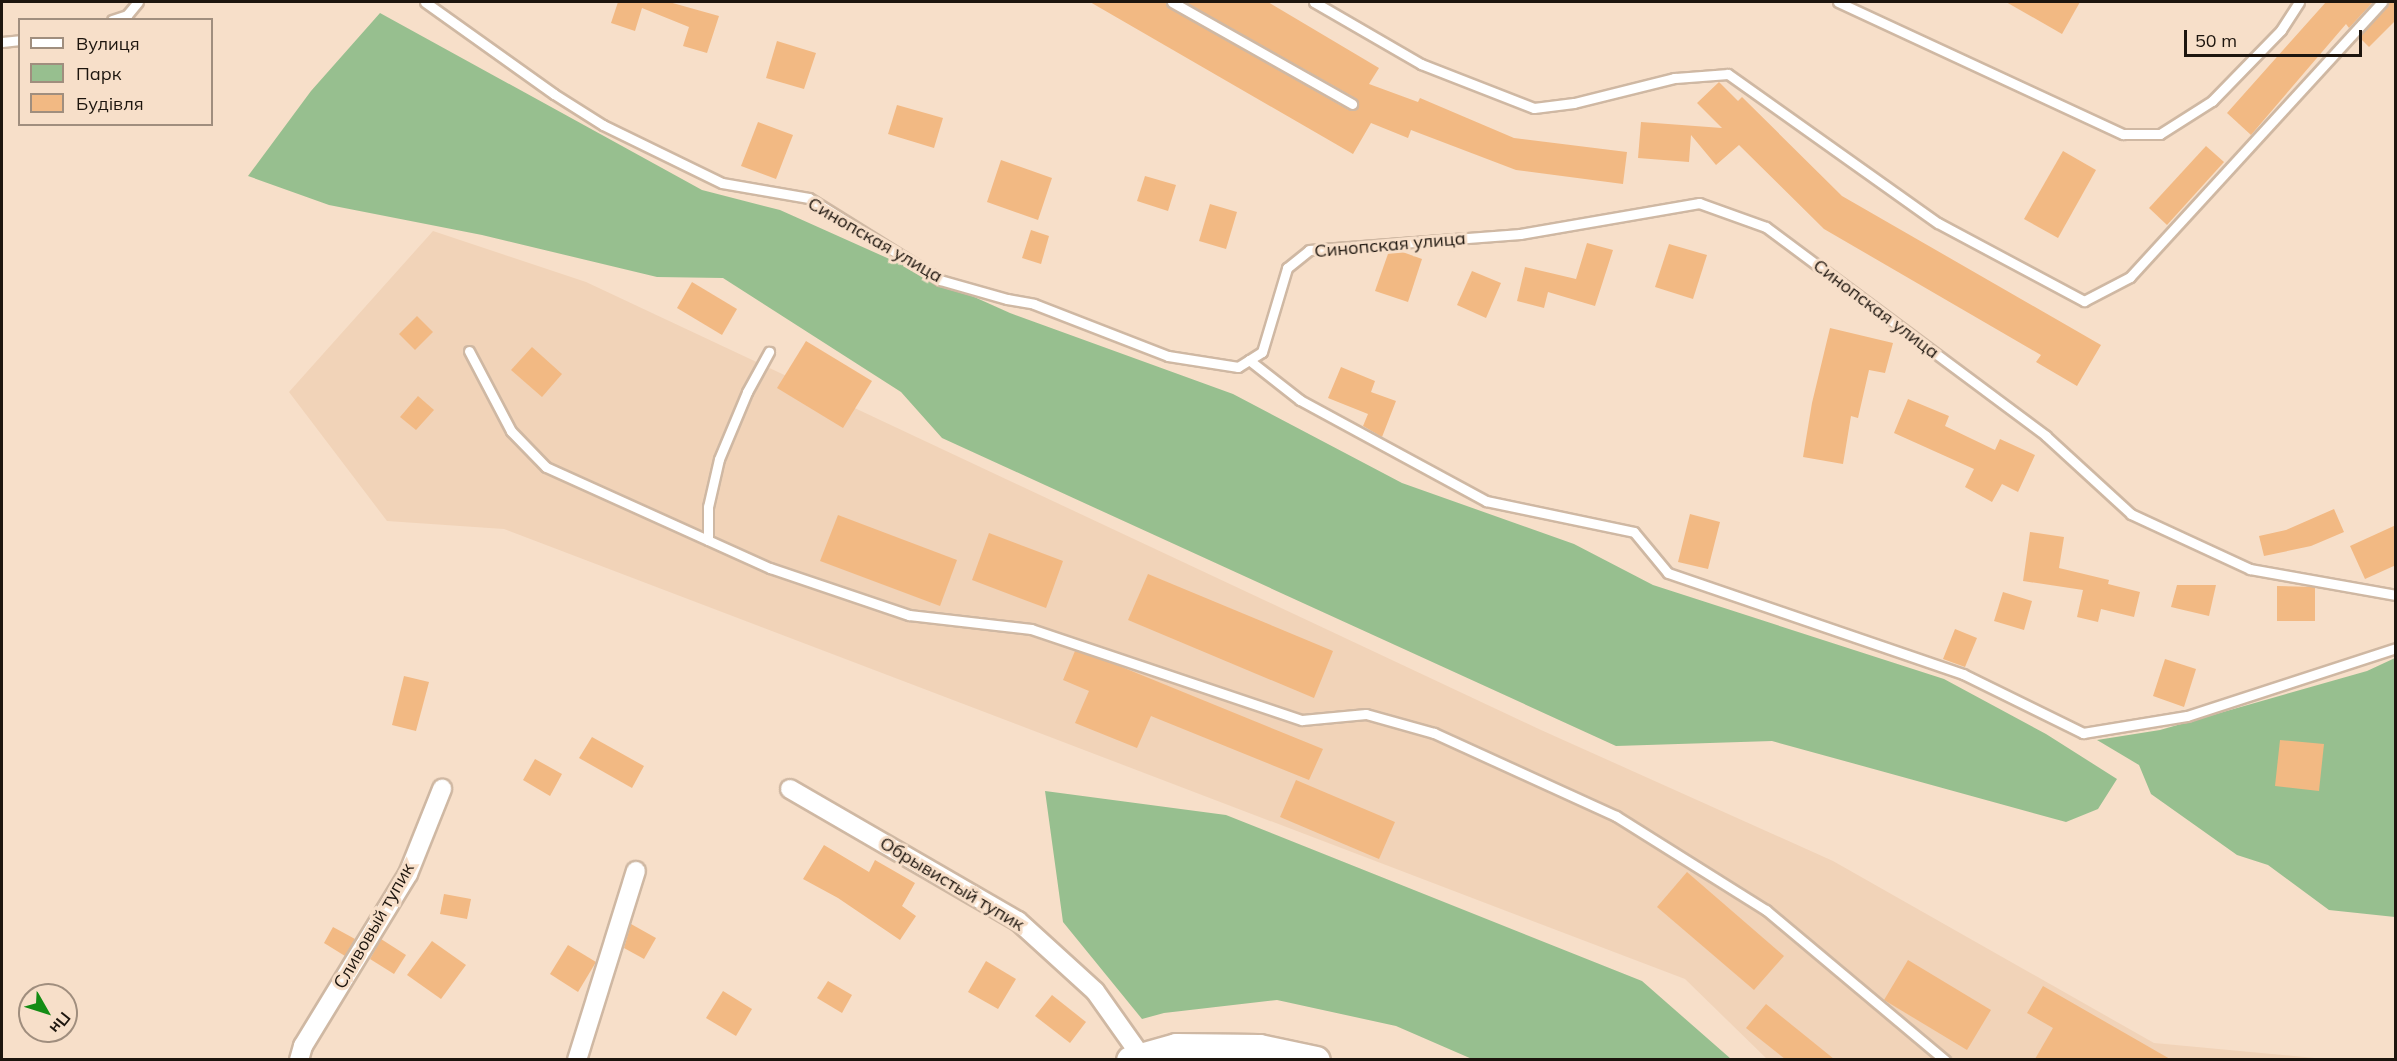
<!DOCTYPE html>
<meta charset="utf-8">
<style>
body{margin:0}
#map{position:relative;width:2397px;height:1061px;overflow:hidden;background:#f7dfc9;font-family:Mulish,sans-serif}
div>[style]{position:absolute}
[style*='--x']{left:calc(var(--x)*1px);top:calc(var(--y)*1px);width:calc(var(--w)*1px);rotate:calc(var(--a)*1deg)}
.built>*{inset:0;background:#f1d3b8}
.green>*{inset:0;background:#97bf8f}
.building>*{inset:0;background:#f2b983}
.roads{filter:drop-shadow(2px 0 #cfb8a3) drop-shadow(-2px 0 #cfb8a3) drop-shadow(0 2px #cfb8a3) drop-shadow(0 -2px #cfb8a3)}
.lane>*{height:9px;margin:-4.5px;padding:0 4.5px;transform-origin:4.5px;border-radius:4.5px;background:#fff}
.street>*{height:18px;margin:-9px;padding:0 9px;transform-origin:9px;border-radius:9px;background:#fff}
.secondary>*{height:27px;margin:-13.5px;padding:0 13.5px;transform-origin:13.5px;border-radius:13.5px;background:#fff}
span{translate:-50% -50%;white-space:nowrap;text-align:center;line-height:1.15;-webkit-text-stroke:6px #f7dfc9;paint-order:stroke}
.street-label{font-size:18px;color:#1d150e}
.frame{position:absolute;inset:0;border:3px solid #1d150e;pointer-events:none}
.legend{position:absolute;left:18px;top:18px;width:195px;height:108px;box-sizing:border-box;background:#f7dfc9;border:2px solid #a08e7e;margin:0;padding:8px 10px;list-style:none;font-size:18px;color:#1d150e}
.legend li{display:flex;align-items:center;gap:12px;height:30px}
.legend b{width:30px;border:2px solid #a08e7e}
.north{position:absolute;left:18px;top:983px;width:60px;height:60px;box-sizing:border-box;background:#f7dfc9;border:2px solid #a08e7e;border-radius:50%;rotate:129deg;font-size:16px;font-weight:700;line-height:24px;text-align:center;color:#1d150e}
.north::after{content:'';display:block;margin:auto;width:21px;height:27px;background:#148c15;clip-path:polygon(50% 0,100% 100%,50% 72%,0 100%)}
.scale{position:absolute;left:2184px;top:30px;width:178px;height:27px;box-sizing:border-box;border:3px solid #1d150e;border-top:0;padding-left:8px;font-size:18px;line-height:21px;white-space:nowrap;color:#1d150e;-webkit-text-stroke:4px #f7dfc9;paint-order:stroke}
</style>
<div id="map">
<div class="built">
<i style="clip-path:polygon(433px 231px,586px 282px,1541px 730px,1833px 861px,2154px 1043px,2325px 1059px,1767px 1059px,1685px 979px,504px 529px,387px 521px,289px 392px)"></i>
</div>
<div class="green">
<i style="clip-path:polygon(380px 13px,702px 190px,780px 210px,1010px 313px,1233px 394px,1402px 483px,1574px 544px,1653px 585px,1944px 679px,2046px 734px,2117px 779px,2098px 809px,2066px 822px,1772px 741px,1616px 746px,942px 438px,901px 392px,723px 278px,657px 277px,482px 235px,329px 205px,248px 176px,311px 91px)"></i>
<i style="clip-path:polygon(2395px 658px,2395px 917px,2329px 910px,2268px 865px,2237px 855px,2151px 794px,2139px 765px,2097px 740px,2160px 730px,2367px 671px)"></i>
<i style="clip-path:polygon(1045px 791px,1226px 815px,1642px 981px,1731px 1059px,1472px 1059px,1396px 1026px,1277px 1000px,1164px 1013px,1142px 1019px,1063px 922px)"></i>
</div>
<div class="building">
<i style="clip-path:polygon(618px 2px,669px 2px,719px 16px,707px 53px,683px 46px,689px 27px,642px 8px,635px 31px,611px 23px)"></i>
<i style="clip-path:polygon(1090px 2px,1165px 2px,1169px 8px,1349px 110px,1356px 109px,1359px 103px,1355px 98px,1185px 2px,1268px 2px,1379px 68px,1369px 84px,1418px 102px,1420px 98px,1514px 138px,1627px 152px,1623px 184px,1516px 170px,1411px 130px,1408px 138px,1371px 123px,1353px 154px)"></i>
<i style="clip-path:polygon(2006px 2px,2080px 2px,2062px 34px)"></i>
<i style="clip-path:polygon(2326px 2px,2373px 2px,2349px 28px,2346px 24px,2251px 135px,2227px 113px)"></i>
<i style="clip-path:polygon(2389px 2px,2396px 2px,2396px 20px,2369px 47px,2359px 37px)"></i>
<i style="clip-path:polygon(777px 41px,816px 53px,804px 89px,766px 78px)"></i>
<i style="clip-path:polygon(1719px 82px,1738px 101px,1742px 97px,1842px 196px,2101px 345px,2077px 386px,2036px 362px,2041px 355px,1824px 229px,1739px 145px,1716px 165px,1691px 135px,1689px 162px,1638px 158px,1641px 122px,1722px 128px,1697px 103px)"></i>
<i style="clip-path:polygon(897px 105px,943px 118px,934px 148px,888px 134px)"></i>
<i style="clip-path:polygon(758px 122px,793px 135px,776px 179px,741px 166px)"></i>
<i style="clip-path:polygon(2206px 146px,2224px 162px,2167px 225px,2149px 208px)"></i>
<i style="clip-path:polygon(2063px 151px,2096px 170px,2058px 238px,2024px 219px)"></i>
<i style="clip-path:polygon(1001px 160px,1052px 178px,1038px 220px,987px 202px)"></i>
<i style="clip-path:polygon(1145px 176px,1176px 185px,1168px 211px,1137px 201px)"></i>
<i style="clip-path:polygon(1210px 204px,1237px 212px,1226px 249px,1199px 241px)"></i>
<i style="clip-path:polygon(1031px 230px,1049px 236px,1041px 264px,1022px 258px)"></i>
<i style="clip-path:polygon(1587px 243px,1613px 250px,1595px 306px,1548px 292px,1544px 308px,1517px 301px,1525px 267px,1576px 279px)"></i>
<i style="clip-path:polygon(1669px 244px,1707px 255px,1693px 299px,1655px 287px)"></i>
<i style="clip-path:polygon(1397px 250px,1422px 259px,1408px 302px,1375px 291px,1389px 251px)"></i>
<i style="clip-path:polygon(1472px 271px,1501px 283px,1486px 318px,1457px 305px)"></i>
<i style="clip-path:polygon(692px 282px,737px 309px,722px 335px,677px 308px)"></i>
<i style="clip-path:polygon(417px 316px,433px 332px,415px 350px,399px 334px)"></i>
<i style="clip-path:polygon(1830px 328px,1893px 343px,1885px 373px,1869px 370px,1858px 418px,1851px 416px,1843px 464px,1803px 457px,1812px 403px)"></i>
<i style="clip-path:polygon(806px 341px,872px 381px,843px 428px,777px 388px)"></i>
<i style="clip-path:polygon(532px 347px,562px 374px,542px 397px,511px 370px)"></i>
<i style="clip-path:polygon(1341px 367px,1375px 381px,1371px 392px,1396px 401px,1382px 437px,1363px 426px,1368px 414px,1328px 398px)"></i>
<i style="clip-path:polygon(418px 396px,434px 410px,416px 430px,400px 417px)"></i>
<i style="clip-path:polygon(1908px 399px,1949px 416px,1945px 426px,1995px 450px,2000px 439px,2035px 455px,2018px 492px,2002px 484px,1992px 502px,1965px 487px,1974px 469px,1894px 433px)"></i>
<i style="clip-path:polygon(2334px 509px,2344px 532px,2311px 546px,2264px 556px,2259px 536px,2286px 530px)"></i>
<i style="clip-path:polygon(1690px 514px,1720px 522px,1708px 569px,1678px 562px)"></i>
<i style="clip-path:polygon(838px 515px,957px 560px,940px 606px,820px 561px)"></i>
<i style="clip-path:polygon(2396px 525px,2396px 565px,2365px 579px,2350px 546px)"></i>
<i style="clip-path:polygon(2030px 532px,2064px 537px,2059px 568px,2109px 580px,2108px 584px,2140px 592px,2134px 617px,2101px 609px,2098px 622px,2077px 617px,2083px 590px,2023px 581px)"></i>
<i style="clip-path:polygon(989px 533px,1063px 561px,1046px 608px,972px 580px)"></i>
<i style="clip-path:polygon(1148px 574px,1333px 651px,1314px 698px,1128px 620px)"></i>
<i style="clip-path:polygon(2177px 585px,2216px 585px,2209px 616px,2171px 607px)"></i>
<i style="clip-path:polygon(2277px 586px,2315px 587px,2315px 621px,2277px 621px)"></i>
<i style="clip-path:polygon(2003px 592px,2032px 601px,2024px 630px,1994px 621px)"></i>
<i style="clip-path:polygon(1955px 629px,1977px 638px,1965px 667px,1943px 659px)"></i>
<i style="clip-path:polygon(1075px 651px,1112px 663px,1323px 749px,1309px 780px,1151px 716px,1137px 748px,1075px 723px,1089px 691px,1063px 680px)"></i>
<i style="clip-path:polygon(2165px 659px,2196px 669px,2184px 707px,2153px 696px)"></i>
<i style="clip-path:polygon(404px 676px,429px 682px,416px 731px,392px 725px)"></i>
<i style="clip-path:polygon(592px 737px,644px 766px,632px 788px,579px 758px)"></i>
<i style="clip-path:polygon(2280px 740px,2324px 744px,2319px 791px,2275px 786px)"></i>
<i style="clip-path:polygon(535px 759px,562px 774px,550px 796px,523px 780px)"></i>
<i style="clip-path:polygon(1296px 780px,1395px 822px,1379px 859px,1280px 817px)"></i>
<i style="clip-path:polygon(824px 845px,869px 872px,875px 860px,915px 883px,902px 906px,916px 916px,900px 940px,838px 898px,803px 879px)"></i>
<i style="clip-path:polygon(1687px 872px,1784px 956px,1754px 990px,1657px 907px)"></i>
<i style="clip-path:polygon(444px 894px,471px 899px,467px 919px,440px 914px)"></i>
<i style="clip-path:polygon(631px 924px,656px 938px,644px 959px,624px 948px)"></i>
<i style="clip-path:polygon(333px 927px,355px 939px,345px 956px,324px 943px)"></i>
<i style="clip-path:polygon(381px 939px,406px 955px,394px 974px,370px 959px)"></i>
<i style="clip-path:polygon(432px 941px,466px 965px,441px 999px,407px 975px)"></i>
<i style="clip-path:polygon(568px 945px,596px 962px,578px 992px,550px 974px)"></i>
<i style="clip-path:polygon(1908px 960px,1991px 1010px,1967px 1050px,1884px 1000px)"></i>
<i style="clip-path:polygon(986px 961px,1016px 979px,998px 1009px,968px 992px)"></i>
<i style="clip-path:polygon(828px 981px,852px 995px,842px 1013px,817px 998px)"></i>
<i style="clip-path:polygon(2043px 986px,2170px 1059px,2035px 1059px,2053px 1028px,2027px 1013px)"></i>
<i style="clip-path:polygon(723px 991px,752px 1009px,736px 1036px,706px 1018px)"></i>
<i style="clip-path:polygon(1052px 995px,1086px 1022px,1070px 1043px,1035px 1016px)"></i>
<i style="clip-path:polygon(1766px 1004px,1834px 1059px,1785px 1059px,1746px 1028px)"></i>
</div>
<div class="roads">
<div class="lane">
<i style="--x:425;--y:2;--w:158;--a:35.5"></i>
<i style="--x:554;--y:94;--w:58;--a:32.3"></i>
<i style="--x:603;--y:125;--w:132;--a:26"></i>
<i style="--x:722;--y:183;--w:88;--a:9.8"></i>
<i style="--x:809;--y:198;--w:155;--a:32"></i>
<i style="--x:940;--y:280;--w:70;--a:15.8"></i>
<i style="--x:1007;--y:299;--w:27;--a:10"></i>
<i style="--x:1034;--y:304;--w:144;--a:21.2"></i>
<i style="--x:1168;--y:356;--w:71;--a:8.9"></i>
<i style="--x:1238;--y:367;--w:28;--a:-32"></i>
<i style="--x:1262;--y:352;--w:88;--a:-73.4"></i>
<i style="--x:1287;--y:268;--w:28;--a:-39"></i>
<i style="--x:1309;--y:250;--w:212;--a:-4.3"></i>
<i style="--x:1520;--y:234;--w:182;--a:-9.8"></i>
<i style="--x:1699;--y:203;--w:71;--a:19.7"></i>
<i style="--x:1766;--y:227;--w:349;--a:36.7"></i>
<i style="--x:2046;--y:436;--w:115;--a:42.5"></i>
<i style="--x:2131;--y:514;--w:131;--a:24.8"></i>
<i style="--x:2250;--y:569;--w:148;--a:10.1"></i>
<i style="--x:1172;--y:2;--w:207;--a:29.5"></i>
<i style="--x:1314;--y:2;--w:124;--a:30.1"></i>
<i style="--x:1421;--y:64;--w:121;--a:21.3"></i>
<i style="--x:1534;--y:108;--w:40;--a:-7.1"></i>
<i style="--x:1574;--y:103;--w:103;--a:-14"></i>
<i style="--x:1674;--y:78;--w:54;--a:-4.2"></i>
<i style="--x:1728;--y:74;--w:257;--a:35.4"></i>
<i style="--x:1938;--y:223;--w:166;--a:28.1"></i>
<i style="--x:2084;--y:301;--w:52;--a:-27.6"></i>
<i style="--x:2130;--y:277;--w:373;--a:-47.5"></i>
<i style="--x:1838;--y:2;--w:314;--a:24.9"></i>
<i style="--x:2123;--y:134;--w:37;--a:0"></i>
<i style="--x:2160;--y:134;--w:62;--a:-32.4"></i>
<i style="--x:2212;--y:101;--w:99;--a:-45.8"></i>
<i style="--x:2281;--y:30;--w:33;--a:-57"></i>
<i style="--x:112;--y:20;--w:16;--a:-18"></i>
<i style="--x:127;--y:15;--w:17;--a:-50"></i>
<i style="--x:2;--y:42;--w:18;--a:-6"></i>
<i style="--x:469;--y:351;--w:90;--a:62.3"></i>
<i style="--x:511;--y:431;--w:50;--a:45.8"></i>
<i style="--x:546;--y:467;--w:246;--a:24.3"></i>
<i style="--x:770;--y:568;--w:147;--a:18.7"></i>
<i style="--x:909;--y:615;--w:123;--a:6.5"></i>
<i style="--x:1031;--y:629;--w:286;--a:18.6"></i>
<i style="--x:1302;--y:720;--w:64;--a:-5.4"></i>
<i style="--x:1366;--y:714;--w:71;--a:15.6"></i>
<i style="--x:1434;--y:733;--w:200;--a:24.5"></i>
<i style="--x:1616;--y:816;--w:177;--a:32.1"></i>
<i style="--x:1766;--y:910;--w:234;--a:40"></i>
<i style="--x:1249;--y:360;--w:65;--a:38.1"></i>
<i style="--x:1300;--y:400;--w:212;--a:28.5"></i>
<i style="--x:1486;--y:501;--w:151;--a:11.8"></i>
<i style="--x:1634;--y:532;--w:53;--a:50.3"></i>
<i style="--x:1668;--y:573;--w:312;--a:18.9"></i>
<i style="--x:1963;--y:674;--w:134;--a:26.2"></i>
<i style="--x:2083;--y:733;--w:105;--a:-9.3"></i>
<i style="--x:2187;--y:716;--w:220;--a:-18"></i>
<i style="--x:708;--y:540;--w:33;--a:-90"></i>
<i style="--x:708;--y:507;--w:49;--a:-77.1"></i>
<i style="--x:719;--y:459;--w:73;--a:-67.3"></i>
<i style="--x:747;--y:392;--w:46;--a:-61.2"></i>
</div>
<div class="street">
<i style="--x:790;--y:789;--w:263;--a:30.1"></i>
<i style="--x:1018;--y:921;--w:104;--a:42.3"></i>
<i style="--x:1095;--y:991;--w:80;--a:54.7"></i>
<i style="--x:299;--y:1060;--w:15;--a:-74"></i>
<i style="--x:303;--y:1046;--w:202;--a:-58.6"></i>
<i style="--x:408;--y:874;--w:92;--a:-68.2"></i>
<i style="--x:577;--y:1060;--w:198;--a:-72.7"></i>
</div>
<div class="secondary">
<i style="--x:1130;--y:1060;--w:48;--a:-15.8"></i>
<i style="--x:1176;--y:1047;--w:83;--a:0.7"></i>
<i style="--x:1259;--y:1048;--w:58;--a:11.9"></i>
</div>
</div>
<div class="street-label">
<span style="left:875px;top:240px;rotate:30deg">Синопская улица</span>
<span style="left:1390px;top:245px;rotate:-5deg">Синопская улица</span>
<span style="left:1876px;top:309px;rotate:37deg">Синопская улица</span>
<span style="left:952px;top:884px;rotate:31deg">Обрывистый тупик</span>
<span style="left:374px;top:926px;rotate:-60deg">Сливовый тупик</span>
</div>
<div class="frame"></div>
<ul class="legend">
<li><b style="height:8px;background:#fff"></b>Вулиця</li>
<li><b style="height:16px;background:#97bf8f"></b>Парк</li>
<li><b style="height:16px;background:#f2b983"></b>Будівля</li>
</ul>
<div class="north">Пн</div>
<div class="scale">50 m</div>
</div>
